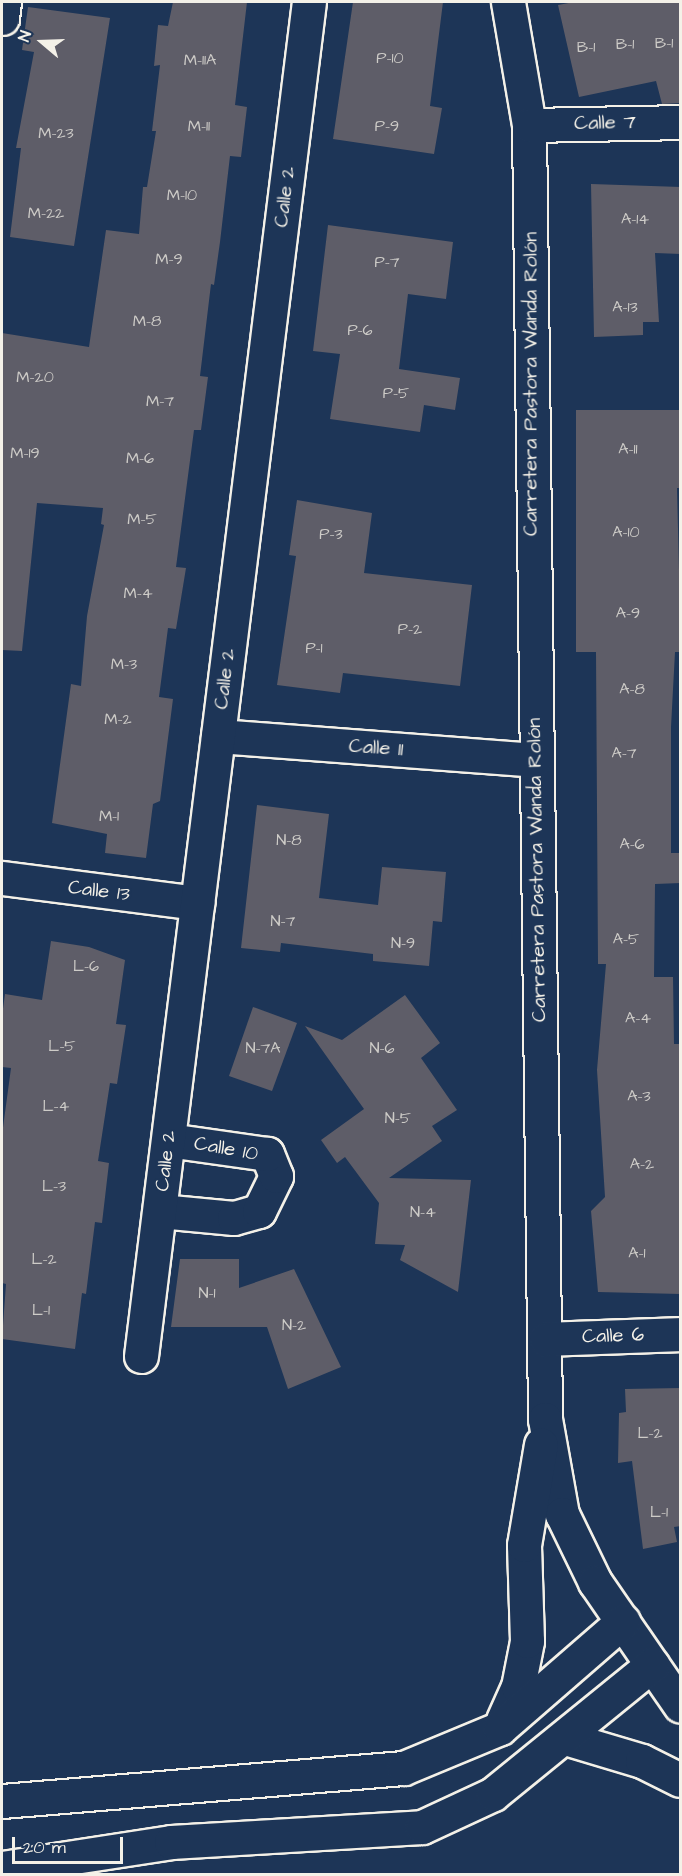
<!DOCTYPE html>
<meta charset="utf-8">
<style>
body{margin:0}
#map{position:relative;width:682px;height:1876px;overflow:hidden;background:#1d3557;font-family:"Architects Daughter",sans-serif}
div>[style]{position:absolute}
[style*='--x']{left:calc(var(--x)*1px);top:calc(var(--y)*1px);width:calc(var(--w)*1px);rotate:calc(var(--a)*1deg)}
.building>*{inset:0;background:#5e5d68}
.roads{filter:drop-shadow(2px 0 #f4f1e8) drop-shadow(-2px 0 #f4f1e8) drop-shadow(0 2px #f4f1e8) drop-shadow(0 -2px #f4f1e8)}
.minor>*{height:33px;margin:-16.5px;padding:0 16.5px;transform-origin:16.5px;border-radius:16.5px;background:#1d3557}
span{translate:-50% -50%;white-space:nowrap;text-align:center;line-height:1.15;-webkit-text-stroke:4.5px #1d3557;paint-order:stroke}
.number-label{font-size:16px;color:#ceccc8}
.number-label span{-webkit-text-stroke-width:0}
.street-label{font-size:20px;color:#f4f1e8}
.frame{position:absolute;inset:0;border:3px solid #f4f1e8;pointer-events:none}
.north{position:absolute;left:12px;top:12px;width:60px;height:60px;-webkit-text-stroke:4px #1d3557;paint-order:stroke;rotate:289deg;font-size:16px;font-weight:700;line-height:24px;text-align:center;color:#f4f1e8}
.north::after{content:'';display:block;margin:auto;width:21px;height:27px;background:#f4f1e8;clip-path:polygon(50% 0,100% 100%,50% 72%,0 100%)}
.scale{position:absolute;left:12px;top:1837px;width:111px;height:27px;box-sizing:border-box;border:3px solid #f4f1e8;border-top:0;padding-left:8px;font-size:18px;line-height:21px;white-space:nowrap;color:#f4f1e8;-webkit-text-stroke:4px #1d3557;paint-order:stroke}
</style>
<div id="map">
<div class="building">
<i style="clip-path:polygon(173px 2px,247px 2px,235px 105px,247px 107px,241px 157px,230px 156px,220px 242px,214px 285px,211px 284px,200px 376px,208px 377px,201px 430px,194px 430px,176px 567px,186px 568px,176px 629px,168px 628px,159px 697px,173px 699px,160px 801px,153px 804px,146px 858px,105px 853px,107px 834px,52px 823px,71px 684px,81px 686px,87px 616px,104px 525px,101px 524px,103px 508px,37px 503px,22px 651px,2px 650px,2px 333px,89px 347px,106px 230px,139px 234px,143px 187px,147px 187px,156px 131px,152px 131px,160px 65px,154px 66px,158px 25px,168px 26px)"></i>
<i style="clip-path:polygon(353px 2px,443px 2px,430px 106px,442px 108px,434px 154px,333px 139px)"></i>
<i style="clip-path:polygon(574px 2px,681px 2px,681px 103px,662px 104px,656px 81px,579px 97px,558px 5px)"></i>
<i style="clip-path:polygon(28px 7px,110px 18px,74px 246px,10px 237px,21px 148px,16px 148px,34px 52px,22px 50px)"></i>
<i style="clip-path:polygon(591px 184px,681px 187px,681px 254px,655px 253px,659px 322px,643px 322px,643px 335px,594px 337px)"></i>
<i style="clip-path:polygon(328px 225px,453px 242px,446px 299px,408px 294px,399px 369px,460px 378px,455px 410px,424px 405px,420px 432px,330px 419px,340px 354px,313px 351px)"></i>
<i style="clip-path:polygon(576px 410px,681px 410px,681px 488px,677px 488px,681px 652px,675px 652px,671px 727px,671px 853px,681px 853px,681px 883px,655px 884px,654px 977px,673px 977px,674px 1044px,681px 1044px,681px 1294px,598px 1292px,591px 1211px,605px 1197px,597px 1070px,606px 964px,598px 964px,596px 652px,576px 652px)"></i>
<i style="clip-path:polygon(297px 500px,372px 513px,364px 573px,472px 585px,460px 686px,343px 673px,340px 693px,277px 685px,296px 556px,289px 555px)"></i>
<i style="clip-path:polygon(257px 805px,329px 814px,319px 898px,378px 905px,382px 867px,446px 872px,442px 922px,433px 921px,429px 966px,373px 961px,373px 954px,281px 943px,280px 952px,241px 948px)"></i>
<i style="clip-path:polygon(51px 941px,89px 947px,125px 960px,116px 1024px,126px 1025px,117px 1084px,110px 1083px,98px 1161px,109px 1163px,102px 1223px,95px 1222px,86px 1294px,82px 1293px,75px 1349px,2px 1339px,6px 1284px,2px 1283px,2px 1135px,11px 1068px,2px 1067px,2px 1016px,5px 994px,42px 1000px)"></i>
<i style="clip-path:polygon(405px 995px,440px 1043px,421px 1058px,457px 1110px,432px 1126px,442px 1141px,389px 1178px,471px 1180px,458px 1292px,400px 1260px,405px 1245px,375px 1244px,379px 1203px,345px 1157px,337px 1163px,321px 1140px,364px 1109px,305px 1026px,342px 1040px)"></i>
<i style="clip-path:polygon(253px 1007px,297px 1023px,272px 1091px,229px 1076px)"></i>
<i style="clip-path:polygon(180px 1259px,239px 1259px,239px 1288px,294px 1269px,341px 1367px,288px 1389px,267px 1327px,171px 1327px)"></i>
<i style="clip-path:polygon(681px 1388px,681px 1526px,674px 1527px,677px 1542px,643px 1549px,632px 1461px,618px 1463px,619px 1413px,626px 1412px,625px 1389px)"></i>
</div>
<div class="roads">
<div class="minor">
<i style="--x:508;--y:2;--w:125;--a:80.3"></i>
<i style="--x:529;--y:125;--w:1294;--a:89.29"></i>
<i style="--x:545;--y:1419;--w:97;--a:79.9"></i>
<i style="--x:562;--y:1514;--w:76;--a:64.1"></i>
<i style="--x:595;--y:1582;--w:150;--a:55.4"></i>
<i style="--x:2;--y:18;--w:16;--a:-83"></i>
<i style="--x:529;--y:125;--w:151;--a:-1.1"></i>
<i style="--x:218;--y:736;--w:318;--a:4.3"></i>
<i style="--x:2;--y:878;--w:197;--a:7.3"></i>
<i style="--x:160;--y:1211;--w:74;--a:5.4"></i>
<i style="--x:234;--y:1218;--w:26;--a:-16"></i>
<i style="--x:259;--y:1211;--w:39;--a:-64"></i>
<i style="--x:276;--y:1176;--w:24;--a:-112"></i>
<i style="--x:267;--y:1154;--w:99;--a:-171.9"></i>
<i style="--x:546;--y:1339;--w:134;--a:-2.1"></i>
<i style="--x:141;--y:1356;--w:1364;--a:-82.93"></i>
<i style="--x:503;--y:1720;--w:36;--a:-66"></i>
<i style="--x:518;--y:1687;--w:47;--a:-78.9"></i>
<i style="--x:527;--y:1641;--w:96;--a:-91.8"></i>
<i style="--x:524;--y:1545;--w:102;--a:-80.4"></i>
<i style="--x:565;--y:1738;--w:80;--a:16.6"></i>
<i style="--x:642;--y:1761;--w:42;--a:26.6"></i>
<i style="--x:2;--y:1801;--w:403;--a:-4.7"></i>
<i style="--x:404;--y:1768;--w:104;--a:-22.6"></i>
<i style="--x:500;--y:1728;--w:163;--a:-41"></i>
<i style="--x:2;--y:1868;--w:171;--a:-8.7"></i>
<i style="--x:171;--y:1842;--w:251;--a:-3.4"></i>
<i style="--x:422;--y:1827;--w:78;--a:-24.9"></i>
<i style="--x:493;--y:1794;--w:205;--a:-39.1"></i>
</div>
</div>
<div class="number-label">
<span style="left:664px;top:43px">B-1</span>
<span style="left:625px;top:44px">B-1</span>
<span style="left:586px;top:47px">B-1</span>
<span style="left:390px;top:58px">P-10</span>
<span style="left:200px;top:60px">M-11A</span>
<span style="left:199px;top:126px">M-11</span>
<span style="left:387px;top:126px">P-9</span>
<span style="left:56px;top:133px">M-23</span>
<span style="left:182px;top:195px">M-10</span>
<span style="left:46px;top:213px">M-22</span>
<span style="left:635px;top:219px">A-14</span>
<span style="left:169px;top:259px">M-9</span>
<span style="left:387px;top:262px">P-7</span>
<span style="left:625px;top:307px">A-13</span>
<span style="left:147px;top:321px">M-8</span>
<span style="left:360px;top:330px">P-6</span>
<span style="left:35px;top:377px">M-20</span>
<span style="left:396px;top:393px">P-5</span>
<span style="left:160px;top:401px">M-7</span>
<span style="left:628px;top:449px">A-11</span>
<span style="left:25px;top:453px">M-19</span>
<span style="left:140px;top:458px">M-6</span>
<span style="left:142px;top:519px">M-5</span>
<span style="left:626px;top:532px">A-10</span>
<span style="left:331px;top:534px">P-3</span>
<span style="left:138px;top:593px">M-4</span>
<span style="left:628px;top:613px">A-9</span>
<span style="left:410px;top:629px">P-2</span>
<span style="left:314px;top:648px">P-1</span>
<span style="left:124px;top:664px">M-3</span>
<span style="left:632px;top:689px">A-8</span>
<span style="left:118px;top:719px">M-2</span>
<span style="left:624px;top:753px">A-7</span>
<span style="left:109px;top:816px">M-1</span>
<span style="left:289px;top:840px">N-8</span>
<span style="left:632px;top:844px">A-6</span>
<span style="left:283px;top:921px">N-7</span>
<span style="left:626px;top:939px">A-5</span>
<span style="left:403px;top:943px">N-9</span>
<span style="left:86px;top:966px">L-6</span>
<span style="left:638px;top:1018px">A-4</span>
<span style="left:62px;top:1046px">L-5</span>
<span style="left:263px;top:1048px">N-7A</span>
<span style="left:382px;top:1048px">N-6</span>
<span style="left:639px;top:1096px">A-3</span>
<span style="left:56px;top:1106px">L-4</span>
<span style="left:398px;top:1118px">N-5</span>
<span style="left:642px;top:1164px">A-2</span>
<span style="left:54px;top:1186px">L-3</span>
<span style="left:423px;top:1212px">N-4</span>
<span style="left:637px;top:1253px">A-1</span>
<span style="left:44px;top:1259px">L-2</span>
<span style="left:207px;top:1293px">N-1</span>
<span style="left:41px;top:1310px">L-1</span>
<span style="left:294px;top:1325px">N-2</span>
<span style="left:650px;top:1433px">L-2</span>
<span style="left:659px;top:1512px">L-1</span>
</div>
<div class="street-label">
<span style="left:605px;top:123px;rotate:-1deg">Calle 7</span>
<span style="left:285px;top:197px;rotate:-83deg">Calle 2</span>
<span style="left:531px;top:384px;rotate:-90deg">Carretera Pastora Wanda Rolón</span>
<span style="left:225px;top:679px;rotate:-83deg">Calle 2</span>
<span style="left:376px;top:748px;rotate:4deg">Calle 11</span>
<span style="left:537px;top:870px;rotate:-91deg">Carretera Pastora Wanda Rolón</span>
<span style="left:99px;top:891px;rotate:7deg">Calle 13</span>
<span style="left:226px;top:1149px;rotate:10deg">Calle 10</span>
<span style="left:166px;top:1161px;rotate:-83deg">Calle 2</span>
<span style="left:613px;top:1336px;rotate:-2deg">Calle 6</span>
</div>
<div class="frame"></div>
<div class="north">N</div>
<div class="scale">20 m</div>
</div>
